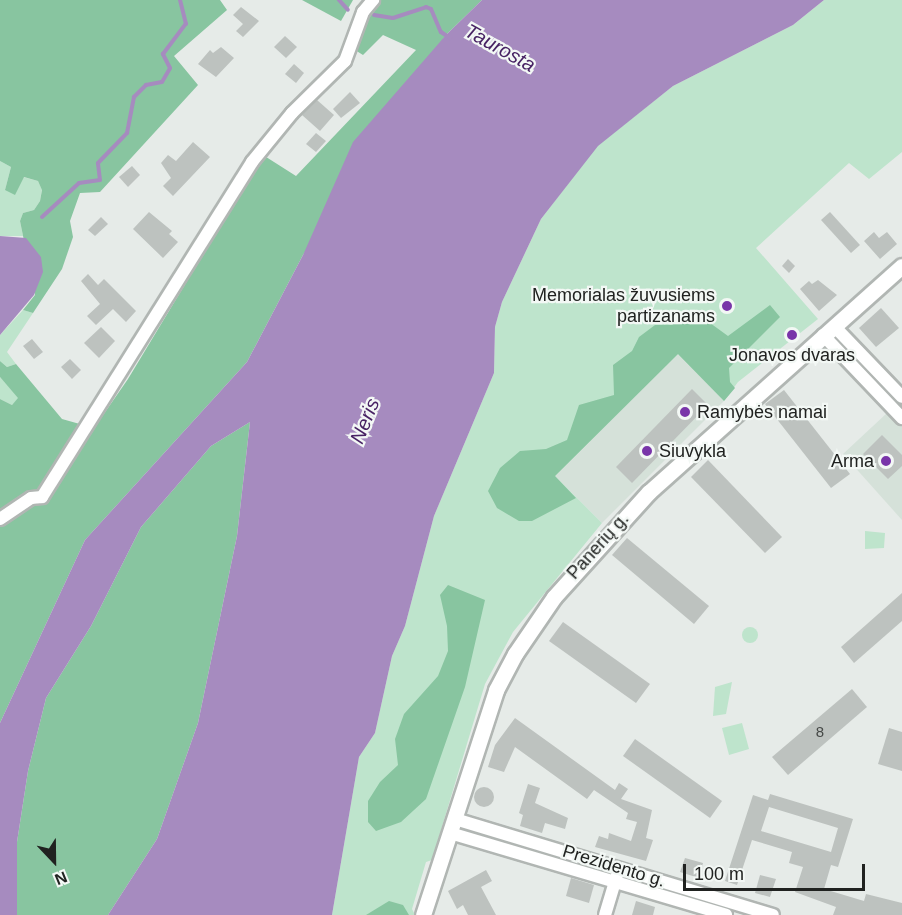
<!DOCTYPE html>
<meta charset="utf-8">
<style>
body{margin:0}
#map{position:relative;width:902px;height:915px;overflow:hidden;background:#e6ebe8;font-family:Arial,sans-serif}
div>[style]{position:absolute}
[style*='--x']{left:calc(var(--x)*1px);top:calc(var(--y)*1px);width:calc(var(--w)*1px);rotate:calc(var(--a)*1deg)}
.built>*{inset:0;background:#d5e1d9}
.green>*{inset:0;background:#bee4cc}
.round{border-radius:50%}
.forest>*{inset:0;background:#88c5a0}
.water>*{inset:0;background:#a68bbf}
.stream>*{height:4px;margin:-2px;padding:0 2px;transform-origin:2px;border-radius:2px;background:#a68bbf}
.building>*{inset:0;background:#bdc2bf}
.roads{filter:drop-shadow(2px 0 #b1b6b3) drop-shadow(-2px 0 #b1b6b3) drop-shadow(0 2px #b1b6b3) drop-shadow(0 -2px #b1b6b3)}
.minor>*{height:12px;margin:-6px;padding:0 6px;transform-origin:6px;border-radius:6px;background:#fff}
.tertiary>*{height:15px;margin:-7.5px;padding:0 7.5px;transform-origin:7.5px;border-radius:7.5px;background:#fff}
.dots>*{width:16px;height:16px;translate:-50% -50%;box-sizing:border-box;border:3px solid #f3f8f5;border-radius:50%}
span{translate:-50% -50%;white-space:nowrap;text-align:center;line-height:1.15;-webkit-text-stroke:4.5px #f3f8f5;paint-order:stroke}
.number-label{font-size:15px;color:#474a48}
.number-label span{-webkit-text-stroke-width:0}
.poi-label{font-size:18px;color:#202220}
.right{translate:-100% -50%;text-align:right}
.left{translate:0 -50%;text-align:left}
.street-label{font-size:18px;color:#202220}
.water-label{font-size:20px;color:#482364;font-style:italic}
.north{position:absolute;left:24px;top:831px;width:60px;height:60px;-webkit-text-stroke:4px #f3f8f5;paint-order:stroke;rotate:158deg;font-size:16px;font-weight:700;line-height:24px;text-align:center;color:#202220}
.north::after{content:'';display:block;margin:auto;width:21px;height:27px;background:#202220;clip-path:polygon(50% 0,100% 100%,50% 72%,0 100%)}
.scale{position:absolute;left:683px;top:864px;width:182px;height:27px;box-sizing:border-box;border:3px solid #202220;border-top:0;padding-left:8px;font-size:18px;line-height:21px;white-space:nowrap;color:#202220;-webkit-text-stroke:4px #f3f8f5;paint-order:stroke}
</style>
<div id="map">
<div class="built">
<i style="clip-path:polygon(678px 353px,724px 401px,602px 523px,555px 476px)"></i>
<i style="clip-path:polygon(902px 399px,902px 520px,843px 454px)"></i>
</div>
<div class="green">
<i style="clip-path:polygon(824px 0,902px 0,902px 152px,869px 179px,849px 163px,756px 248px,818px 319px,738px 382px,724px 401px,678px 354px,555px 476px,602px 523px,513px 632px,485px 684px,432px 860px,426px 862px,412px 909px,415px 915px,332px 915px,359px 757px,375px 733px,392px 656px,405px 626px,434px 516px,494px 373px,495px 327px,502px 302px,541px 219px,597px 146px,673px 86px,793px 25px)"></i>
<i style="clip-path:polygon(0 161px,11px 167px,5px 190px,23px 177px,38px 181px,42px 189px,40px 201px,34px 210px,23px 213px,20px 221px,23px 236px,0 236px)"></i>
<i style="clip-path:polygon(23px 310px,33px 313px,7px 352px,16px 364px,7px 367px,0 361px,0 335px)"></i>
<i style="clip-path:polygon(0 377px,19px 398px,12px 405px,0 399px)"></i>
<i style="clip-path:polygon(865px 531px,885px 533px,884px 548px,865px 549px)"></i>
<i class="round" style="left:742px;top:627px;width:16px;height:16px"></i>
<i style="clip-path:polygon(732px 682px,726px 714px,713px 716px,715px 687px)"></i>
<i style="clip-path:polygon(742px 723px,749px 749px,729px 755px,722px 728px)"></i>
</div>
<div class="forest">
<i style="clip-path:polygon(0 0,220px 0,227px 10px,174px 56px,198px 85px,100px 192px,80px 193px,70px 221px,73px 237px,62px 269px,33px 313px,23px 310px,35px 295px,20px 221px,23px 213px,34px 210px,40px 201px,42px 190px,38px 181px,24px 177px,15px 195px,5px 190px,11px 167px,0 161px)"></i>
<i style="clip-path:polygon(302px 0,353px 0,341px 21px)"></i>
<i style="clip-path:polygon(379px 0,482px 0,446px 35px,303px 255px,247px 362px,85px 540px,0 723px,0 399px,12px 405px,18px 398px,0 377px,0 361px,7px 367px,16px 364px,62px 419px,94px 428px,128px 379px,263px 155px,296px 176px,416px 50px,383px 35px,363px 55px,355px 50px,370px 9px)"></i>
<i style="clip-path:polygon(770px 305px,780px 317px,729px 368px,730px 382px,735px 388px,724px 401px,678px 354px,555px 476px,576px 498px,532px 521px,519px 521px,497px 508px,488px 491px,500px 468px,520px 451px,546px 449px,567px 440px,579px 405px,614px 395px,613px 365px,632px 351px,639px 337px,655px 325px,672px 325px,684px 316px,699px 315px,728px 336px)"></i>
<i style="clip-path:polygon(250px 422px,237px 536px,198px 723px,157px 839px,108px 915px,17px 915px,17px 842px,28px 771px,46px 698px,91px 626px,141px 527px,211px 446px)"></i>
<i style="clip-path:polygon(448px 585px,485px 600px,465px 687px,426px 799px,401px 822px,376px 831px,368px 822px,368px 801px,380px 782px,398px 765px,395px 739px,404px 714px,438px 676px,448px 651px,447px 626px,440px 595px)"></i>
<i style="clip-path:polygon(389px 901px,403px 905px,409px 915px,366px 915px)"></i>
</div>
<div class="water">
<i style="clip-path:polygon(482px 0,824px 0,793px 25px,673px 86px,598px 146px,541px 219px,502px 302px,495px 327px,494px 373px,434px 516px,405px 626px,392px 656px,375px 733px,359px 757px,332px 915px,108px 915px,157px 839px,198px 723px,237px 536px,250px 422px,211px 446px,141px 527px,91px 626px,46px 698px,28px 771px,17px 842px,17px 915px,0 915px,0 723px,85px 540px,247px 362px,303px 255px,353px 142px,446px 35px)"></i>
<i style="clip-path:polygon(0 236px,26px 238px,41px 257px,43px 272px,34px 295px,0 335px)"></i>
</div>
<div class="stream">
<i style="--x:339;--y:0;--w:13;--a:48"></i>
<i style="--x:374;--y:15;--w:19;--a:9"></i>
<i style="--x:393;--y:18;--w:35;--a:-18"></i>
<i style="--x:426;--y:7;--w:5;--a:22"></i>
<i style="--x:431;--y:9;--w:25;--a:67"></i>
<i style="--x:441;--y:32;--w:11;--a:34"></i>
<i style="--x:42;--y:217;--w:50;--a:-42.6"></i>
<i style="--x:79;--y:183;--w:21;--a:-8"></i>
<i style="--x:100;--y:180;--w:17;--a:-97"></i>
<i style="--x:98;--y:163;--w:42;--a:-46"></i>
<i style="--x:127;--y:133;--w:37;--a:-79"></i>
<i style="--x:134;--y:97;--w:17;--a:-45"></i>
<i style="--x:146;--y:85;--w:16;--a:-11"></i>
<i style="--x:162;--y:82;--w:16;--a:-60"></i>
<i style="--x:170;--y:68;--w:16;--a:-117"></i>
<i style="--x:163;--y:54;--w:38;--a:-53"></i>
<i style="--x:186;--y:24;--w:25;--a:-104"></i>
</div>
<div class="building">
<i style="clip-path:polygon(241px 7px,259px 21px,243px 37px,236px 31px,243px 24px,233px 15px)"></i>
<i style="clip-path:polygon(285px 36px,297px 47px,286px 58px,274px 47px)"></i>
<i style="clip-path:polygon(221px 47px,234px 58px,216px 77px,198px 64px,210px 50px,213px 53px)"></i>
<i style="clip-path:polygon(294px 64px,304px 73px,296px 83px,285px 74px)"></i>
<i style="clip-path:polygon(350px 92px,360px 103px,341px 118px,333px 109px)"></i>
<i style="clip-path:polygon(317px 100px,334px 115px,320px 131px,302px 115px)"></i>
<i style="clip-path:polygon(316px 133px,326px 141px,316px 152px,306px 144px)"></i>
<i style="clip-path:polygon(193px 142px,210px 157px,173px 196px,163px 186px,171px 178px,161px 163px,168px 155px,176px 161px)"></i>
<i style="clip-path:polygon(132px 166px,140px 175px,128px 187px,119px 177px)"></i>
<i style="clip-path:polygon(149px 212px,172px 231px,169px 234px,178px 242px,163px 258px,133px 229px)"></i>
<i style="clip-path:polygon(830px 212px,860px 245px,851px 253px,821px 220px)"></i>
<i style="clip-path:polygon(101px 217px,108px 224px,95px 236px,88px 230px)"></i>
<i style="clip-path:polygon(874px 232px,879px 238px,887px 232px,897px 244px,880px 259px,864px 241px)"></i>
<i style="clip-path:polygon(788px 259px,795px 266px,789px 273px,782px 266px)"></i>
<i style="clip-path:polygon(88px 274px,98px 285px,104px 279px,136px 311px,126px 322px,113px 309px,96px 325px,87px 316px,100px 304px,81px 281px)"></i>
<i style="clip-path:polygon(818px 280px,837px 295px,819px 311px,800px 289px,809px 281px,812px 284px)"></i>
<i style="clip-path:polygon(881px 308px,899px 328px,876px 347px,859px 328px)"></i>
<i style="clip-path:polygon(101px 327px,115px 341px,99px 358px,84px 343px)"></i>
<i style="clip-path:polygon(32px 339px,43px 352px,34px 359px,23px 346px)"></i>
<i style="clip-path:polygon(70px 359px,81px 370px,72px 379px,61px 367px)"></i>
<i style="clip-path:polygon(692px 389px,708px 405px,632px 483px,616px 467px)"></i>
<i style="clip-path:polygon(784px 390px,850px 474px,831px 488px,765px 404px)"></i>
<i style="clip-path:polygon(882px 435px,902px 455px,902px 466px,888px 479px,863px 454px)"></i>
<i style="clip-path:polygon(708px 460px,782px 537px,765px 553px,691px 477px)"></i>
<i style="clip-path:polygon(627px 538px,709px 606px,694px 624px,612px 555px)"></i>
<i style="clip-path:polygon(902px 593px,902px 621px,854px 663px,841px 647px)"></i>
<i style="clip-path:polygon(563px 622px,650px 684px,636px 703px,549px 641px)"></i>
<i style="clip-path:polygon(852px 689px,867px 707px,788px 775px,772px 757px)"></i>
<i style="clip-path:polygon(515px 718px,615px 790px,619px 783px,628px 789px,621px 799px,652px 810px,646px 838px,653px 840px,646px 861px,595px 847px,599px 836px,608px 839px,609px 833px,631px 841px,637px 822px,626px 819px,628px 813px,594px 790px,587px 799px,515px 747px,504px 772px,488px 767px,495px 745px)"></i>
<i style="clip-path:polygon(889px 728px,902px 732px,902px 771px,878px 764px)"></i>
<i style="clip-path:polygon(635px 739px,722px 801px,710px 818px,623px 756px)"></i>
<i style="clip-path:polygon(528px 784px,540px 788px,535px 803px,568px 818px,565px 829px,545px 823px,542px 833px,520px 826px,523px 815px,519px 813px)"></i>
<i class="round" style="left:474px;top:787px;width:20px;height:20px"></i>
<i style="clip-path:polygon(evenodd,770px 794px,853px 819px,838px 867px,831px 865px,824px 889px,864px 901px,866px 894px,902px 903px,902px 915px,833px 915px,836px 907px,795px 892px,803px 867px,789px 863px,792px 852px,752px 840px,737px 885px,725px 881px,753px 795px,768px 800px,770px 794px,769px 807px,838px 828px,831px 852px,761px 831px,769px 807px)"></i>
<i style="clip-path:polygon(685px 858px,703px 863px,699px 878px,680px 872px)"></i>
<i style="clip-path:polygon(486px 870px,492px 881px,481px 887px,496px 915px,468px 915px,463px 905px,457px 909px,448px 891px)"></i>
<i style="clip-path:polygon(760px 875px,776px 879px,770px 897px,755px 893px)"></i>
<i style="clip-path:polygon(571px 878px,594px 885px,589px 903px,566px 896px)"></i>
<i style="clip-path:polygon(636px 901px,655px 907px,653px 915px,632px 915px)"></i>
</div>
<div class="roads">
<div class="minor">
<i style="--x:834;--y:326;--w:98;--a:46.2"></i>
<i style="--x:823;--y:335;--w:115;--a:46.4"></i>
<i style="--x:0;--y:519;--w:37;--a:-34"></i>
<i style="--x:31;--y:498;--w:11;--a:-5"></i>
<i style="--x:42;--y:497;--w:395;--a:-57.9"></i>
<i style="--x:252;--y:162;--w:63;--a:-50.8"></i>
<i style="--x:292;--y:113;--w:74;--a:-44.5"></i>
<i style="--x:345;--y:61;--w:52;--a:-69.8"></i>
<i style="--x:363;--y:12;--w:16;--a:-50"></i>
<i style="--x:455;--y:819;--w:332;--a:16.8"></i>
<i style="--x:450;--y:833;--w:288;--a:16.5"></i>
<i style="--x:605;--y:915;--w:42;--a:-73.3"></i>
</div>
<div class="tertiary">
<i style="--x:423;--y:915;--w:237;--a:-72"></i>
<i style="--x:496;--y:690;--w:41;--a:-62.2"></i>
<i style="--x:515;--y:654;--w:69;--a:-55.6"></i>
<i style="--x:554;--y:597;--w:142;--a:-47.9"></i>
<i style="--x:649;--y:492;--w:339;--a:-41.8"></i>
</div>
</div>
<div class="dots">
<i style="left:727px;top:306px;background:#7935a9"></i>
<i style="left:792px;top:335px;background:#7935a9"></i>
<i style="left:685px;top:412px;background:#7935a9"></i>
<i style="left:647px;top:451px;background:#7935a9"></i>
<i style="left:886px;top:461px;background:#7935a9"></i>
</div>
<div class="number-label">
<span style="left:820px;top:732px">8</span>
</div>
<div class="poi-label">
<span class="right" style="left:715px;top:306px">Memorialas žuvusiems<br>partizanams</span>
<span style="left:792px;top:355px">Jonavos dvaras</span>
<span class="left" style="left:697px;top:412px">Ramybės namai</span>
<span class="left" style="left:659px;top:451px">Siuvykla</span>
<span class="right" style="left:874px;top:461px">Arma</span>
</div>
<div class="street-label">
<span style="left:598px;top:546px;rotate:-48deg">Panerių g.</span>
<span style="left:614px;top:866px;rotate:17deg">Prezidento g.</span>
</div>
<div class="water-label">
<span style="left:500px;top:48px;rotate:29deg">Taurosta</span>
<span style="left:365px;top:421px;rotate:-68deg">Neris</span>
</div>
<div class="north">N</div>
<div class="scale">100 m</div>
</div>
